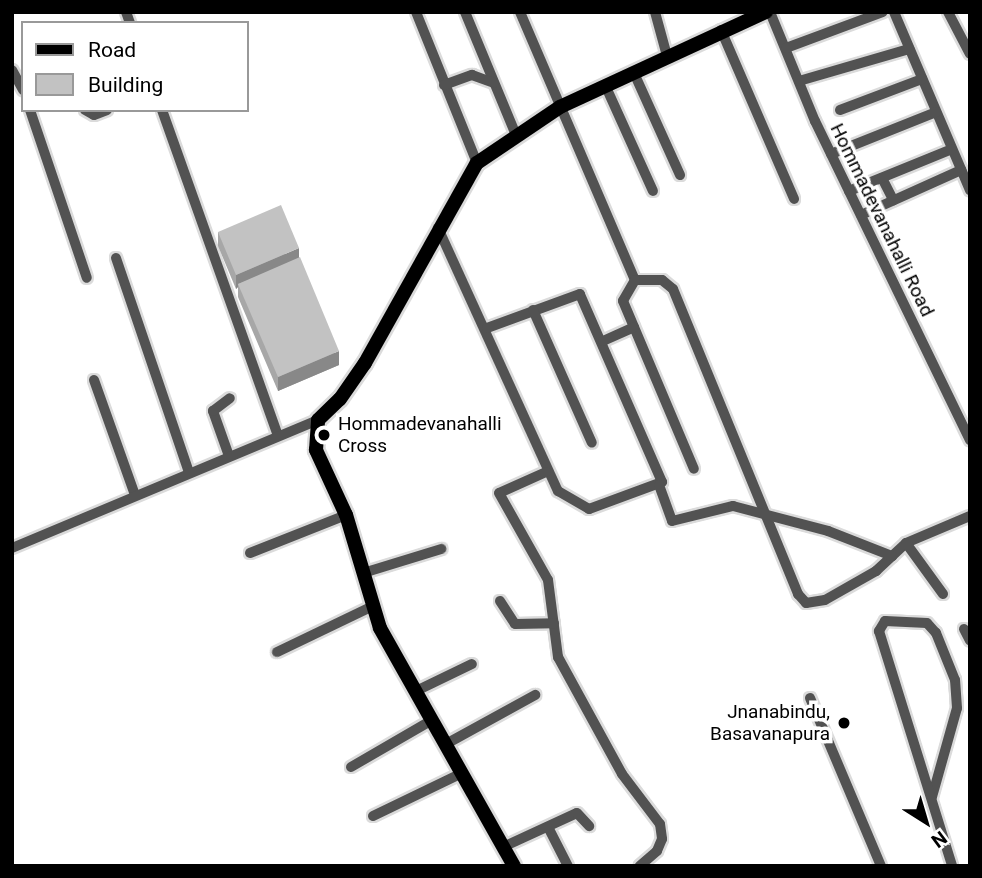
<!DOCTYPE html>
<style>
body{margin:0}
#map{position:relative;width:982px;height:878px;overflow:hidden;background:#fff;font-family:Roboto,sans-serif}
div>[style]{position:absolute}
[style*='--x']{left:calc(var(--x)*1px);top:calc(var(--y)*1px);width:calc(var(--w)*1px);rotate:calc(var(--a)*1deg)}
.roads{filter:drop-shadow(2px 0 #dbdbdb) drop-shadow(-2px 0 #dbdbdb) drop-shadow(0 2px #dbdbdb) drop-shadow(0 -2px #dbdbdb)}
.minor>*{height:10px;margin:-5px;padding:0 5px;transform-origin:5px;border-radius:5px;background:#525252}
.major>*{height:14px;margin:-7px;padding:0 7px;transform-origin:7px;border-radius:7px;background:#000}
.wall>*{inset:0;background:#a7a7a7}
.shaded-wall>*{inset:0;background:#888}
.building>*{inset:0;background:#c2c2c2}
.dots>*{width:19px;height:19px;translate:-50% -50%;box-sizing:border-box;border:4px solid #fff;border-radius:50%}
span{translate:-50% -50%;white-space:nowrap;text-align:center;line-height:1.15;-webkit-text-stroke:7px #fff;paint-order:stroke}
.street-label{font-size:19px;color:#000}
.poi-label{font-size:19px;color:#000}
.left{translate:0 -50%;text-align:left}
.right{translate:-100% -50%;text-align:right}
.frame{position:absolute;inset:0;border:14px solid #000;pointer-events:none}
.legend{position:absolute;left:21px;top:21px;width:228px;height:91px;box-sizing:border-box;background:#fff;border:2px solid #999;margin:0;padding:9px 12px;list-style:none;font-size:21px;color:#000}
.legend li{display:flex;align-items:center;gap:14px;height:35px}
.legend b{width:35px;border:2px solid #999}
.north{position:absolute;left:891px;top:787px;width:70px;height:70px;-webkit-text-stroke:5px #fff;paint-order:stroke;rotate:143deg;font-size:19px;font-weight:700;line-height:28px;text-align:center;color:#000}
.north::after{content:'';display:block;margin:auto;width:24px;height:32px;background:#000;clip-path:polygon(50% 0,100% 100%,50% 72%,0 100%)}
</style>
<div id="map">
<div class="roads">
<div class="minor">
<i style="--x:126;--y:12;--w:12;--a:70"></i>
<i style="--x:416;--y:12;--w:163;--a:68"></i>
<i style="--x:465;--y:12;--w:131;--a:67.5"></i>
<i style="--x:520;--y:12;--w:292;--a:66.8"></i>
<i style="--x:655;--y:12;--w:46;--a:74.7"></i>
<i style="--x:770;--y:12;--w:118;--a:67.6"></i>
<i style="--x:815;--y:121;--w:355;--a:64.1"></i>
<i style="--x:894;--y:12;--w:194;--a:66.9"></i>
<i style="--x:948;--y:12;--w:47;--a:62.4"></i>
<i style="--x:721;--y:30;--w:184;--a:66.6"></i>
<i style="--x:786;--y:48;--w:103;--a:-20.4"></i>
<i style="--x:12;--y:70;--w:23;--a:61"></i>
<i style="--x:634;--y:73;--w:112;--a:65.7"></i>
<i style="--x:799;--y:81;--w:115;--a:-16.2"></i>
<i style="--x:444;--y:85;--w:30;--a:-20"></i>
<i style="--x:472;--y:75;--w:23;--a:20"></i>
<i style="--x:606;--y:87;--w:114;--a:65.7"></i>
<i style="--x:30;--y:110;--w:177;--a:71.3"></i>
<i style="--x:85;--y:110;--w:10;--a:29"></i>
<i style="--x:94;--y:115;--w:14;--a:-21"></i>
<i style="--x:162;--y:110;--w:345;--a:70.4"></i>
<i style="--x:840;--y:110;--w:88;--a:-20.7"></i>
<i style="--x:831;--y:154;--w:113;--a:-21.8"></i>
<i style="--x:882;--y:178;--w:25;--a:63"></i>
<i style="--x:849;--y:191;--w:111;--a:-22.2"></i>
<i style="--x:861;--y:215;--w:110;--a:-24.2"></i>
<i style="--x:438;--y:228;--w:289;--a:65.5"></i>
<i style="--x:558;--y:491;--w:36;--a:30"></i>
<i style="--x:589;--y:509;--w:78;--a:-20.3"></i>
<i style="--x:662;--y:482;--w:205;--a:-113.6"></i>
<i style="--x:580;--y:294;--w:99;--a:159.9"></i>
<i style="--x:116;--y:258;--w:227;--a:71.2"></i>
<i style="--x:635;--y:280;--w:27;--a:0"></i>
<i style="--x:662;--y:280;--w:14;--a:39"></i>
<i style="--x:673;--y:289;--w:330;--a:67.7"></i>
<i style="--x:798;--y:594;--w:12;--a:48"></i>
<i style="--x:806;--y:603;--w:19;--a:-9"></i>
<i style="--x:825;--y:600;--w:59;--a:-29.6"></i>
<i style="--x:876;--y:571;--w:41;--a:-43"></i>
<i style="--x:906;--y:543;--w:69;--a:-22.9"></i>
<i style="--x:635;--y:280;--w:24;--a:120"></i>
<i style="--x:623;--y:301;--w:182;--a:67.1"></i>
<i style="--x:533;--y:310;--w:145;--a:66.1"></i>
<i style="--x:603;--y:341;--w:34;--a:-24"></i>
<i style="--x:94;--y:380;--w:122;--a:70.4"></i>
<i style="--x:229;--y:456;--w:48;--a:-109.6"></i>
<i style="--x:213;--y:411;--w:21;--a:-37"></i>
<i style="--x:546;--y:472;--w:51;--a:155.9"></i>
<i style="--x:499;--y:493;--w:100;--a:60.6"></i>
<i style="--x:548;--y:580;--w:78;--a:82.6"></i>
<i style="--x:558;--y:657;--w:133;--a:61.3"></i>
<i style="--x:622;--y:774;--w:63;--a:52.8"></i>
<i style="--x:660;--y:824;--w:15;--a:82"></i>
<i style="--x:662;--y:839;--w:13;--a:113"></i>
<i style="--x:657;--y:851;--w:23;--a:139"></i>
<i style="--x:659;--y:485;--w:38;--a:70"></i>
<i style="--x:672;--y:521;--w:63;--a:-13.8"></i>
<i style="--x:733;--y:506;--w:98;--a:14.7"></i>
<i style="--x:828;--y:531;--w:69;--a:21.3"></i>
<i style="--x:906;--y:543;--w:63;--a:54"></i>
<i style="--x:12;--y:548;--w:332;--a:-22.7"></i>
<i style="--x:250;--y:553;--w:103;--a:-21.6"></i>
<i style="--x:363;--y:573;--w:82;--a:-17.1"></i>
<i style="--x:500;--y:601;--w:27;--a:57"></i>
<i style="--x:515;--y:624;--w:39;--a:-1"></i>
<i style="--x:964;--y:629;--w:13;--a:63"></i>
<i style="--x:277;--y:652;--w:106;--a:-25.6"></i>
<i style="--x:416;--y:691;--w:62;--a:-25.7"></i>
<i style="--x:810;--y:698;--w:182;--a:67.1"></i>
<i style="--x:446;--y:744;--w:102;--a:-28.8"></i>
<i style="--x:351;--y:767;--w:94;--a:-30.1"></i>
<i style="--x:932;--y:797;--w:92;--a:-74.3"></i>
<i style="--x:957;--y:708;--w:28;--a:-94"></i>
<i style="--x:955;--y:680;--w:51;--a:-112"></i>
<i style="--x:936;--y:633;--w:13;--a:-132"></i>
<i style="--x:927;--y:623;--w:42;--a:-177.3"></i>
<i style="--x:885;--y:621;--w:12;--a:121"></i>
<i style="--x:879;--y:631;--w:246;--a:72.7"></i>
<i style="--x:373;--y:816;--w:99;--a:-25.8"></i>
<i style="--x:548;--y:827;--w:44;--a:62.9"></i>
<i style="--x:503;--y:847;--w:81;--a:-24.7"></i>
<i style="--x:577;--y:813;--w:18;--a:47"></i>
</div>
<div class="major">
<i style="--x:514;--y:866;--w:273;--a:-119.4"></i>
<i style="--x:380;--y:628;--w:118;--a:-106.7"></i>
<i style="--x:346;--y:515;--w:72;--a:-114.8"></i>
<i style="--x:316;--y:450;--w:30;--a:-86"></i>
<i style="--x:318;--y:420;--w:30;--a:-44"></i>
<i style="--x:340;--y:399;--w:44;--a:-55.2"></i>
<i style="--x:365;--y:363;--w:229;--a:-60.8"></i>
<i style="--x:477;--y:163;--w:100;--a:-34"></i>
<i style="--x:560;--y:107;--w:227;--a:-24.8"></i>
</div>
</div>
<div class="wall">
<i style="clip-path:polygon(218px 232px,299px 258px,339px 365px,278px 391px,238px 297px,238px 287px,236px 289px,218px 246px)"></i>
</div>
<div class="shaded-wall">
<i style="clip-path:polygon(299px 248px,299px 262px,238px 284px,238px 287px,236px 289px,236px 275px)"></i>
<i style="clip-path:polygon(339px 351px,339px 365px,278px 391px,278px 377px)"></i>
</div>
<div class="building">
<i style="clip-path:polygon(281px 205px,299px 248px,236px 275px,218px 232px)"></i>
<i style="clip-path:polygon(300px 257px,339px 351px,278px 377px,238px 284px)"></i>
</div>
<div class="dots">
<i style="left:324px;top:435px;background:#000"></i>
<i style="left:844px;top:723px;background:#000"></i>
</div>
<div class="street-label">
<span style="left:882px;top:220px;rotate:64deg">Hommadevanahalli Road</span>
</div>
<div class="poi-label">
<span class="left" style="left:338px;top:435px">Hommadevanahalli<br>Cross</span>
<span class="right" style="left:830px;top:723px">Jnanabindu,<br>Basavanapura</span>
</div>
<div class="frame"></div>
<ul class="legend">
<li><b style="height:9px;background:#000"></b>Road</li>
<li><b style="height:19px;background:#c2c2c2"></b>Building</li>
</ul>
<div class="north">N</div>
</div>
